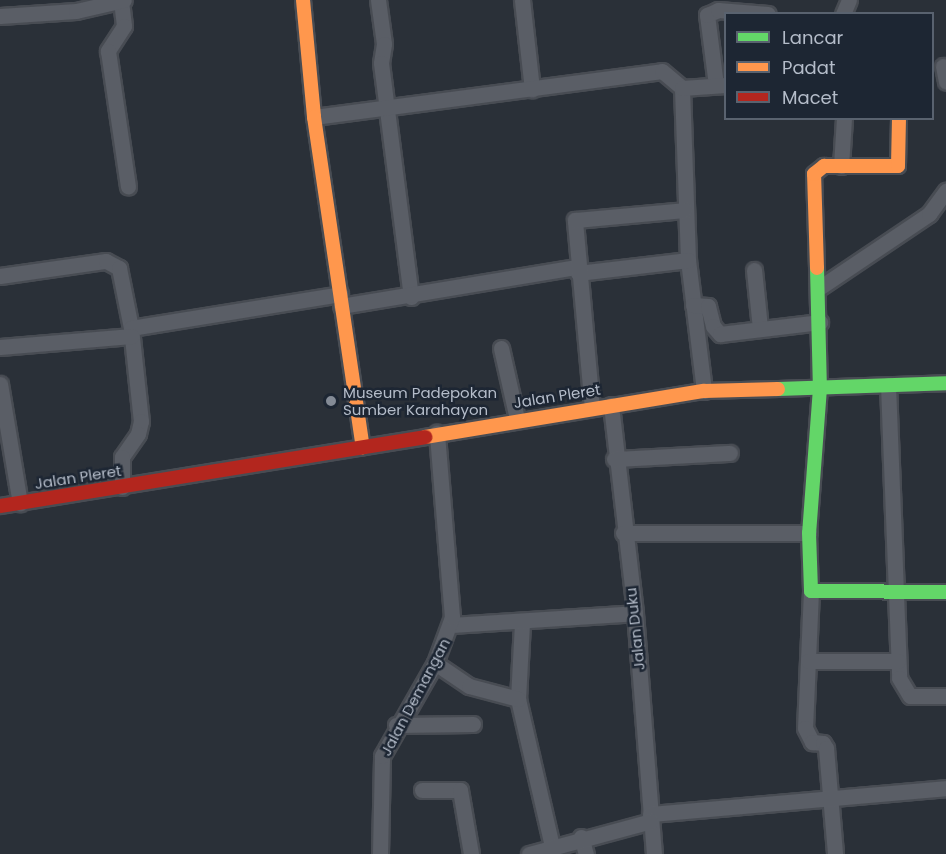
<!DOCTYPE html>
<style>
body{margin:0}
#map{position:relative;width:946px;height:854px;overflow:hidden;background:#2a3038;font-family:Poppins,sans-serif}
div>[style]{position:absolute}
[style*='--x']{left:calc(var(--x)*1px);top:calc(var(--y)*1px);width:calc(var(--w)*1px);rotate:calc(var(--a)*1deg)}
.roads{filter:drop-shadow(2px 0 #484c53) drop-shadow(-2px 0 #484c53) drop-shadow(0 2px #484c53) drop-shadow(0 -2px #484c53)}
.street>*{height:15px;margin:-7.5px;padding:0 7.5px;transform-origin:7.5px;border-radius:7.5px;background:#5a5e66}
.fast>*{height:14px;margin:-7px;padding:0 7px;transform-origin:7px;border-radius:7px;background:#63d668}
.slow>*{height:14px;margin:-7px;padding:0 7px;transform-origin:7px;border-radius:7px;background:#ff974d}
.jam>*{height:14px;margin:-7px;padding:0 7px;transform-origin:7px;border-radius:7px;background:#b3261e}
.dots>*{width:16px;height:16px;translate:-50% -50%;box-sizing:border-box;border:3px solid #1d2633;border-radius:50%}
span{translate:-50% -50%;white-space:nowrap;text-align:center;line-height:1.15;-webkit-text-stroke:5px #1d2633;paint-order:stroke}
.poi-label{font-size:15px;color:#b4bcc9}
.left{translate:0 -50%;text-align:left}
.street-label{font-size:15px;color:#b4bcc9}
.legend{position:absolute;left:724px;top:12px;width:210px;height:108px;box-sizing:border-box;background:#1d2633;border:2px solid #59626f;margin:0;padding:8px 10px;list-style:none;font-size:18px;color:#b4bcc9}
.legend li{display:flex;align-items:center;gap:12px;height:30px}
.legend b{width:30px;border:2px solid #59626f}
</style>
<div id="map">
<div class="roads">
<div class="street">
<i style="--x:378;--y:0;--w:44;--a:82.2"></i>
<i style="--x:384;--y:44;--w:19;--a:99"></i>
<i style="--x:381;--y:63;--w:236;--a:82.7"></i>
<i style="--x:522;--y:0;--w:90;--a:83.6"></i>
<i style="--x:121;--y:1;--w:25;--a:83"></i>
<i style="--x:124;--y:26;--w:30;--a:123"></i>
<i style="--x:108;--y:51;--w:137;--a:81.6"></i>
<i style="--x:843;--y:14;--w:15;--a:-67"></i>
<i style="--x:0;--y:16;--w:76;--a:-3.8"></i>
<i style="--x:76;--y:11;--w:49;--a:-12.9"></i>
<i style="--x:943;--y:66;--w:16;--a:79"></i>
<i style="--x:716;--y:85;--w:71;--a:-97.3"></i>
<i style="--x:707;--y:15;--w:12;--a:-24"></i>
<i style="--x:718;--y:10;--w:50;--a:4.6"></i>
<i style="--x:682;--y:88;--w:172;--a:88"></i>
<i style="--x:688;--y:260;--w:132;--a:83"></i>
<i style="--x:314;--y:117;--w:351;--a:-7.5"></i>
<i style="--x:662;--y:71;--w:26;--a:40"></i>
<i style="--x:682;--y:88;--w:44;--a:-3.9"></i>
<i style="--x:841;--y:166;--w:48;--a:-86.4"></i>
<i style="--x:754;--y:270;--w:58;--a:84.1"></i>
<i style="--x:578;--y:273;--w:111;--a:-6.7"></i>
<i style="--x:0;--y:276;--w:107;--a:-8.1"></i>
<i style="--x:106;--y:261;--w:15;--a:28"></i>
<i style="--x:119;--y:268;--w:61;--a:78.7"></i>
<i style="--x:131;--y:328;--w:94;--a:83.9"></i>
<i style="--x:141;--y:421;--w:13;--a:103"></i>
<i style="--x:138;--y:434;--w:28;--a:125"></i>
<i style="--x:122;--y:457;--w:30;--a:90"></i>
<i style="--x:819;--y:288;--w:133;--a:-33.9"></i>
<i style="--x:929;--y:214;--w:29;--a:-54"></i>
<i style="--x:693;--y:305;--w:15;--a:4"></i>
<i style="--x:708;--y:306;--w:21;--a:76"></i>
<i style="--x:713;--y:326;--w:11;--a:49"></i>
<i style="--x:720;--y:334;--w:101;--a:-6.8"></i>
<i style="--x:341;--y:306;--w:239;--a:-9.4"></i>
<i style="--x:131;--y:328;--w:212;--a:-9.2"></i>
<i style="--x:0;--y:347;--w:132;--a:-4.8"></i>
<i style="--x:501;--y:348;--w:73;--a:77.3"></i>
<i style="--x:0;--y:384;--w:121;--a:80.5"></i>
<i style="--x:888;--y:385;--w:293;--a:87.8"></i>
<i style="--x:899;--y:678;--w:21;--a:59"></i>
<i style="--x:910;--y:696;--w:36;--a:0"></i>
<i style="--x:611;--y:405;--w:209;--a:83.4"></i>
<i style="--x:635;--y:613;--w:242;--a:85.5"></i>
<i style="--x:592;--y:408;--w:189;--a:-95.2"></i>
<i style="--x:575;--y:220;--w:110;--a:-5.2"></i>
<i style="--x:614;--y:459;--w:116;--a:-3"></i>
<i style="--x:623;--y:533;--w:186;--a:0"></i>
<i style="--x:811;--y:591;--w:137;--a:92.5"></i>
<i style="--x:805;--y:728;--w:16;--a:63"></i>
<i style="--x:812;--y:742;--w:11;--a:5"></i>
<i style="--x:823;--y:743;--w:6;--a:59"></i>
<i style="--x:826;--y:748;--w:106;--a:85.1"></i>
<i style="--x:522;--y:623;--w:76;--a:93"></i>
<i style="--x:518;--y:699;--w:151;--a:77"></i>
<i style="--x:451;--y:625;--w:184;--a:-3.7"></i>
<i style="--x:808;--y:661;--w:90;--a:0"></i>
<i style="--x:435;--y:663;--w:41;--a:34.1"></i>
<i style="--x:469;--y:686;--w:51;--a:14.9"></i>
<i style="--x:396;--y:725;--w:77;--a:-0.7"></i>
<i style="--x:422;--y:790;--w:38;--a:0"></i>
<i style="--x:460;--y:790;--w:65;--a:80.2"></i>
<i style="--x:650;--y:814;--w:297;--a:-5"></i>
<i style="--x:581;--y:837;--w:18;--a:74"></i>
<i style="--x:380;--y:854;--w:98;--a:-88.8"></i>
<i style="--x:382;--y:756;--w:107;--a:-60.3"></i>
<i style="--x:435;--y:663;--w:49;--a:-69.7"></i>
<i style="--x:452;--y:617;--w:185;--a:-94.7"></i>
<i style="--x:529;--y:854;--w:126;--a:-15.1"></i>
</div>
<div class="fast">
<i style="--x:817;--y:268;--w:120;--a:88.6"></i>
<i style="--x:820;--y:388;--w:145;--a:94.3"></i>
<i style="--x:809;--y:533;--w:58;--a:88"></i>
<i style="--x:811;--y:591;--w:135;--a:0.4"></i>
<i style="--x:778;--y:389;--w:168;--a:-2"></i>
</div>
<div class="slow">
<i style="--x:303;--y:0;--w:118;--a:84.6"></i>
<i style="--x:314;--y:117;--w:334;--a:81.6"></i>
<i style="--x:817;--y:268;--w:94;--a:-91.8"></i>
<i style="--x:814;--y:174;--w:13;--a:-39"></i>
<i style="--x:824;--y:166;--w:74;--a:0"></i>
<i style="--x:898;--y:166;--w:48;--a:-88.8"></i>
<i style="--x:425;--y:437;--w:283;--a:-9.4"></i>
<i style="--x:704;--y:391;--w:74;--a:-1.5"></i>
</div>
<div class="jam">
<i style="--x:0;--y:506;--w:431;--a:-9.2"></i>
</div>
</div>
<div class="dots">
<i style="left:331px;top:401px;background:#848b96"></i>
</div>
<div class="poi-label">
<span class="left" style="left:343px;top:401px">Museum Padepokan<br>Sumber Karahayon</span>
</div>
<div class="street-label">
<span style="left:557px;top:396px;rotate:-9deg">Jalan Pleret</span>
<span style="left:78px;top:477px;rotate:-9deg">Jalan Pleret</span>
<span style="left:635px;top:629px;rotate:-96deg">Jalan Duku</span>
<span style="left:415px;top:697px;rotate:-62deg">Jalan Demangan</span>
</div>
<ul class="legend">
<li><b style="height:8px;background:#63d668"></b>Lancar</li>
<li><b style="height:8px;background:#ff974d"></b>Padat</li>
<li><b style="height:8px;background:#b3261e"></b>Macet</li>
</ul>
</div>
